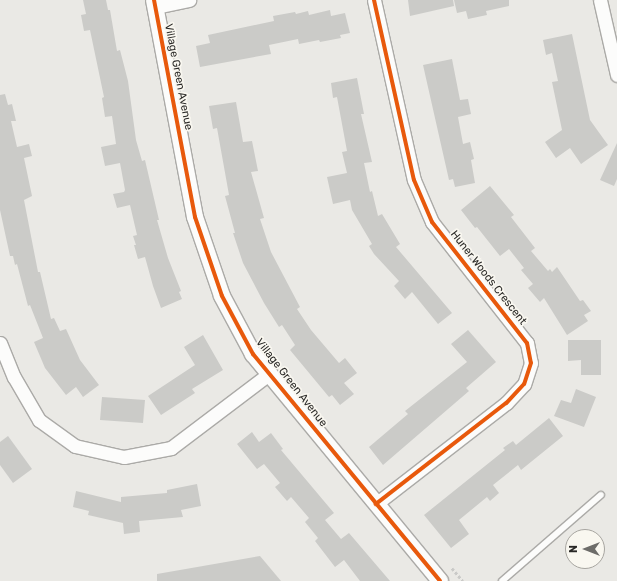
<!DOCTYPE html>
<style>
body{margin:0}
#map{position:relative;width:617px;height:581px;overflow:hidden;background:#eae9e5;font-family:Rubik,sans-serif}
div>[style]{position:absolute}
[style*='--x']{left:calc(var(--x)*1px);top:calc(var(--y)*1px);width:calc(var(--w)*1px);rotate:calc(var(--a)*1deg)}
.building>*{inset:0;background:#cbcbc8}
.path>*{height:2.5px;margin-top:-1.25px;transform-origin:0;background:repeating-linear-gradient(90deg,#cacac8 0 3px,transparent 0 5px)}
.roads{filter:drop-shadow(1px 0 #abaaa7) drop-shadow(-1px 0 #abaaa7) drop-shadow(0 1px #abaaa7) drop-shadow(0 -1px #abaaa7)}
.service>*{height:6px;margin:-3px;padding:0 3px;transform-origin:3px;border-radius:3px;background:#fcfcfb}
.minor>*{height:13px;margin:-6.5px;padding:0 6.5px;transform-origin:6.5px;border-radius:6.5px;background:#fcfcfb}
.tertiary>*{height:16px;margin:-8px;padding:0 8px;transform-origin:8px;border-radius:8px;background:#fcfcfb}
.cycleway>*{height:4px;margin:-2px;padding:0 2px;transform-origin:2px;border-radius:2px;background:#e8590c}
span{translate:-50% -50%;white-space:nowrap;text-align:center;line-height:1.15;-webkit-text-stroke:3.5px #f9f7f0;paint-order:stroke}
.street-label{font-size:11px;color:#292826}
.north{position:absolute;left:565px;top:529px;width:40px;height:40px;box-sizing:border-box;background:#f9f7f0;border:1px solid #a6a49f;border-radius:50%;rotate:270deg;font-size:11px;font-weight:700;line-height:16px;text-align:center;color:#292826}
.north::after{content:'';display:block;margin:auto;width:14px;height:18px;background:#6d6c69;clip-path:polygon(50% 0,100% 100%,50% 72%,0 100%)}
</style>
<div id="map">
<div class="building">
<i style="clip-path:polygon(83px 0,106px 0,108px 10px,110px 10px,117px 51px,120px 50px,128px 81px,136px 140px,142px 161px,145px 160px,159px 220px,157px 220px,168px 258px,181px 291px,179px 292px,182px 299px,161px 308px,153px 286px,145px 257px,138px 259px,134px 245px,136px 245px,133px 236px,137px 235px,130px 205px,117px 208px,113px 194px,124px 192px,125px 190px,120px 163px,105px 166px,101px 147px,116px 144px,112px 116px,105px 117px,102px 98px,104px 97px,90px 30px,84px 31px,81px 15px,86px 14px)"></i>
<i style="clip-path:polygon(408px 0,453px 0,454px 6px,410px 16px)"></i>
<i style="clip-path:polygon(454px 0,509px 0,509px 6px,486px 11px,487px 15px,468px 19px,466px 11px,457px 13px)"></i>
<i style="clip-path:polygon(330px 10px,331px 16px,345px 13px,350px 33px,340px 35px,341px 38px,320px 42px,319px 40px,299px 44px,298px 39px,269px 45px,271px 54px,200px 67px,196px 46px,210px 43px,208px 35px,274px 21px,273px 16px,295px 12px,296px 14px,308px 11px,309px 15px)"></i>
<i style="clip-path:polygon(572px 34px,590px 120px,608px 145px,581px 164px,570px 148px,556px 158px,545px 142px,562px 130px,552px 82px,558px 81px,552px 53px,546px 55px,543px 40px)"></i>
<i style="clip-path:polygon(452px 59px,460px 100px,468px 99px,471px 114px,458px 117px,463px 144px,470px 142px,474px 159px,471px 160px,475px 183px,455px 187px,453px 179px,449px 180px,423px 65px)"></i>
<i style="clip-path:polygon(357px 78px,364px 114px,361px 114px,372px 162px,364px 163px,370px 192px,372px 191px,378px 216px,382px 214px,400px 244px,396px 247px,452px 313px,438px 324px,412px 292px,405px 299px,394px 286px,399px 281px,374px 254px,369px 246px,372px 244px,352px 210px,350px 200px,333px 204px,327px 177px,347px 173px,342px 152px,347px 151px,337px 97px,333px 98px,331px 83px)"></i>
<i style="clip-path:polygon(5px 94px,8px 105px,12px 104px,16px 121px,11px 121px,17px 147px,29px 144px,32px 156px,24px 158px,32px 196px,24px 200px,38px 272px,40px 272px,51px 319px,54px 318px,60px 331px,66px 329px,80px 360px,99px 385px,83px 397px,76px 387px,66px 395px,45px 368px,34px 342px,43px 338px,30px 305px,28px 306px,17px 264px,15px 265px,13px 256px,10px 256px,0 210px,0 95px)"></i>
<i style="clip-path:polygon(236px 102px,243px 142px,252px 141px,258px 171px,251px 172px,264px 218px,260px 219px,271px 252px,300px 307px,297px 309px,311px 330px,339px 363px,345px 358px,357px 373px,344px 383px,354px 394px,340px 405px,332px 395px,329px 397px,290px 350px,295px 345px,282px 325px,279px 327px,264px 303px,243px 263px,233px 233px,235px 233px,225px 196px,229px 195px,217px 128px,213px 129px,209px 106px)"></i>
<i style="clip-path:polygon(617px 143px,617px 179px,614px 186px,600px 180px)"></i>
<i style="clip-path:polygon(490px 186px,514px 215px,511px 217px,535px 248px,531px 251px,548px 271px,550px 269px,552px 272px,557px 267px,580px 301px,583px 300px,591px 311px,584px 315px,588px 321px,567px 335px,544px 298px,540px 302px,528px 288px,533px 284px,521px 270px,524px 268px,509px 249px,500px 256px,477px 227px,475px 228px,461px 210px)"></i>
<i style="clip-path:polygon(468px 330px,496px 362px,466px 388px,469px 391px,383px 465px,369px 447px,408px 414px,405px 411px,467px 362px,451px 344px)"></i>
<i style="clip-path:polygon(203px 335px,223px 370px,192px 389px,195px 393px,161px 415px,148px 396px,195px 365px,184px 347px)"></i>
<i style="clip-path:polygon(568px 340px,601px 340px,601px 375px,581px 375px,581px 360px,568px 361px)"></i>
<i style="clip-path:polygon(576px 389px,596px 397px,584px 427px,554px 416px,561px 400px,571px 403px)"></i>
<i style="clip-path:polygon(102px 397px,145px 400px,143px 423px,100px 420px)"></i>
<i style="clip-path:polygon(549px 418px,563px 436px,521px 470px,518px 465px,493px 485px,499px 493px,490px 501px,487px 497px,459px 520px,469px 534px,451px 548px,424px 515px,505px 450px,503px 448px,513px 441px,516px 445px)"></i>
<i style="clip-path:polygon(252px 432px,259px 442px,271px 433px,283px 449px,281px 450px,334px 513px,325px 520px,341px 539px,349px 533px,390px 581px,360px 581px,344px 560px,335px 567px,315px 541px,318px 538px,305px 522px,309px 518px,291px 497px,287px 501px,275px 487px,280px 483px,264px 464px,257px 469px,237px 444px)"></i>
<i style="clip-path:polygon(8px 436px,32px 469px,13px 483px,0 465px,0 442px)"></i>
<i style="clip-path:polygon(197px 484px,201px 506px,181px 510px,183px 517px,139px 521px,140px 532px,124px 534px,123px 523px,88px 515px,89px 511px,73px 507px,76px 491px,121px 502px,121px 497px,167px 493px,167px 490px)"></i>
<i style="clip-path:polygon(260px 556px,281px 581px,157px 581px,157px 574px)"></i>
</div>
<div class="path">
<i style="--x:452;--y:568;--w:17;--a:50"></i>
</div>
<div class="roads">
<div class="service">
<i style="--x:502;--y:581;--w:131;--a:-41"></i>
</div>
<div class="minor">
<i style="--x:374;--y:0;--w:184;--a:77.5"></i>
<i style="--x:414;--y:180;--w:46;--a:66.8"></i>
<i style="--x:432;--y:222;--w:154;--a:51.9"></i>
<i style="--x:527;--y:343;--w:20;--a:79"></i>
<i style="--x:531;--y:363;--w:22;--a:108"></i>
<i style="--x:524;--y:384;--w:26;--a:133"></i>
<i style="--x:506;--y:403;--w:165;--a:142.2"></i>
<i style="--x:600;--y:0;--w:77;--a:77.2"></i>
<i style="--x:156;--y:7;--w:34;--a:-12"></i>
<i style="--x:0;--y:343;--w:37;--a:68"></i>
<i style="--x:14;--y:377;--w:50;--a:59.8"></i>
<i style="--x:39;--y:420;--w:44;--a:35.8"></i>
<i style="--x:75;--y:446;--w:50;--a:12.7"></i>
<i style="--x:124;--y:457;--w:48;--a:-10.8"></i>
<i style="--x:171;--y:448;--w:123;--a:-37.1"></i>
</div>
<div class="tertiary">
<i style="--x:154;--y:0;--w:221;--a:79.3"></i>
<i style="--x:195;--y:217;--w:83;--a:71.1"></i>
<i style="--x:222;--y:296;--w:66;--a:61.9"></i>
<i style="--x:253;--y:354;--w:294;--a:50.5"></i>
</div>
</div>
<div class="cycleway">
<i style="--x:154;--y:0;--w:221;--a:79.3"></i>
<i style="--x:195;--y:217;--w:83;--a:71.1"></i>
<i style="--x:222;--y:296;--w:66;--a:61.9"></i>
<i style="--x:253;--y:354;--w:294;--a:50.5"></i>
<i style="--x:374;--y:0;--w:184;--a:77.5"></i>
<i style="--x:414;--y:180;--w:46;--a:66.8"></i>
<i style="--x:432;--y:222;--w:154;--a:51.9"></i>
<i style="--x:527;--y:343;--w:20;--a:79"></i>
<i style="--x:531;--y:363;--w:22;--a:108"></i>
<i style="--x:524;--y:384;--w:26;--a:133"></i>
<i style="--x:506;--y:403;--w:165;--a:142.2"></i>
</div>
<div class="street-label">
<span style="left:178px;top:77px;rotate:79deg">Village Green Avenue</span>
<span style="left:488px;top:278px;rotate:52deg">Huner Woods Crescent</span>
<span style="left:291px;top:383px;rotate:52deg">Village Green Avenue</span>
</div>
<div class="north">N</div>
</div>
